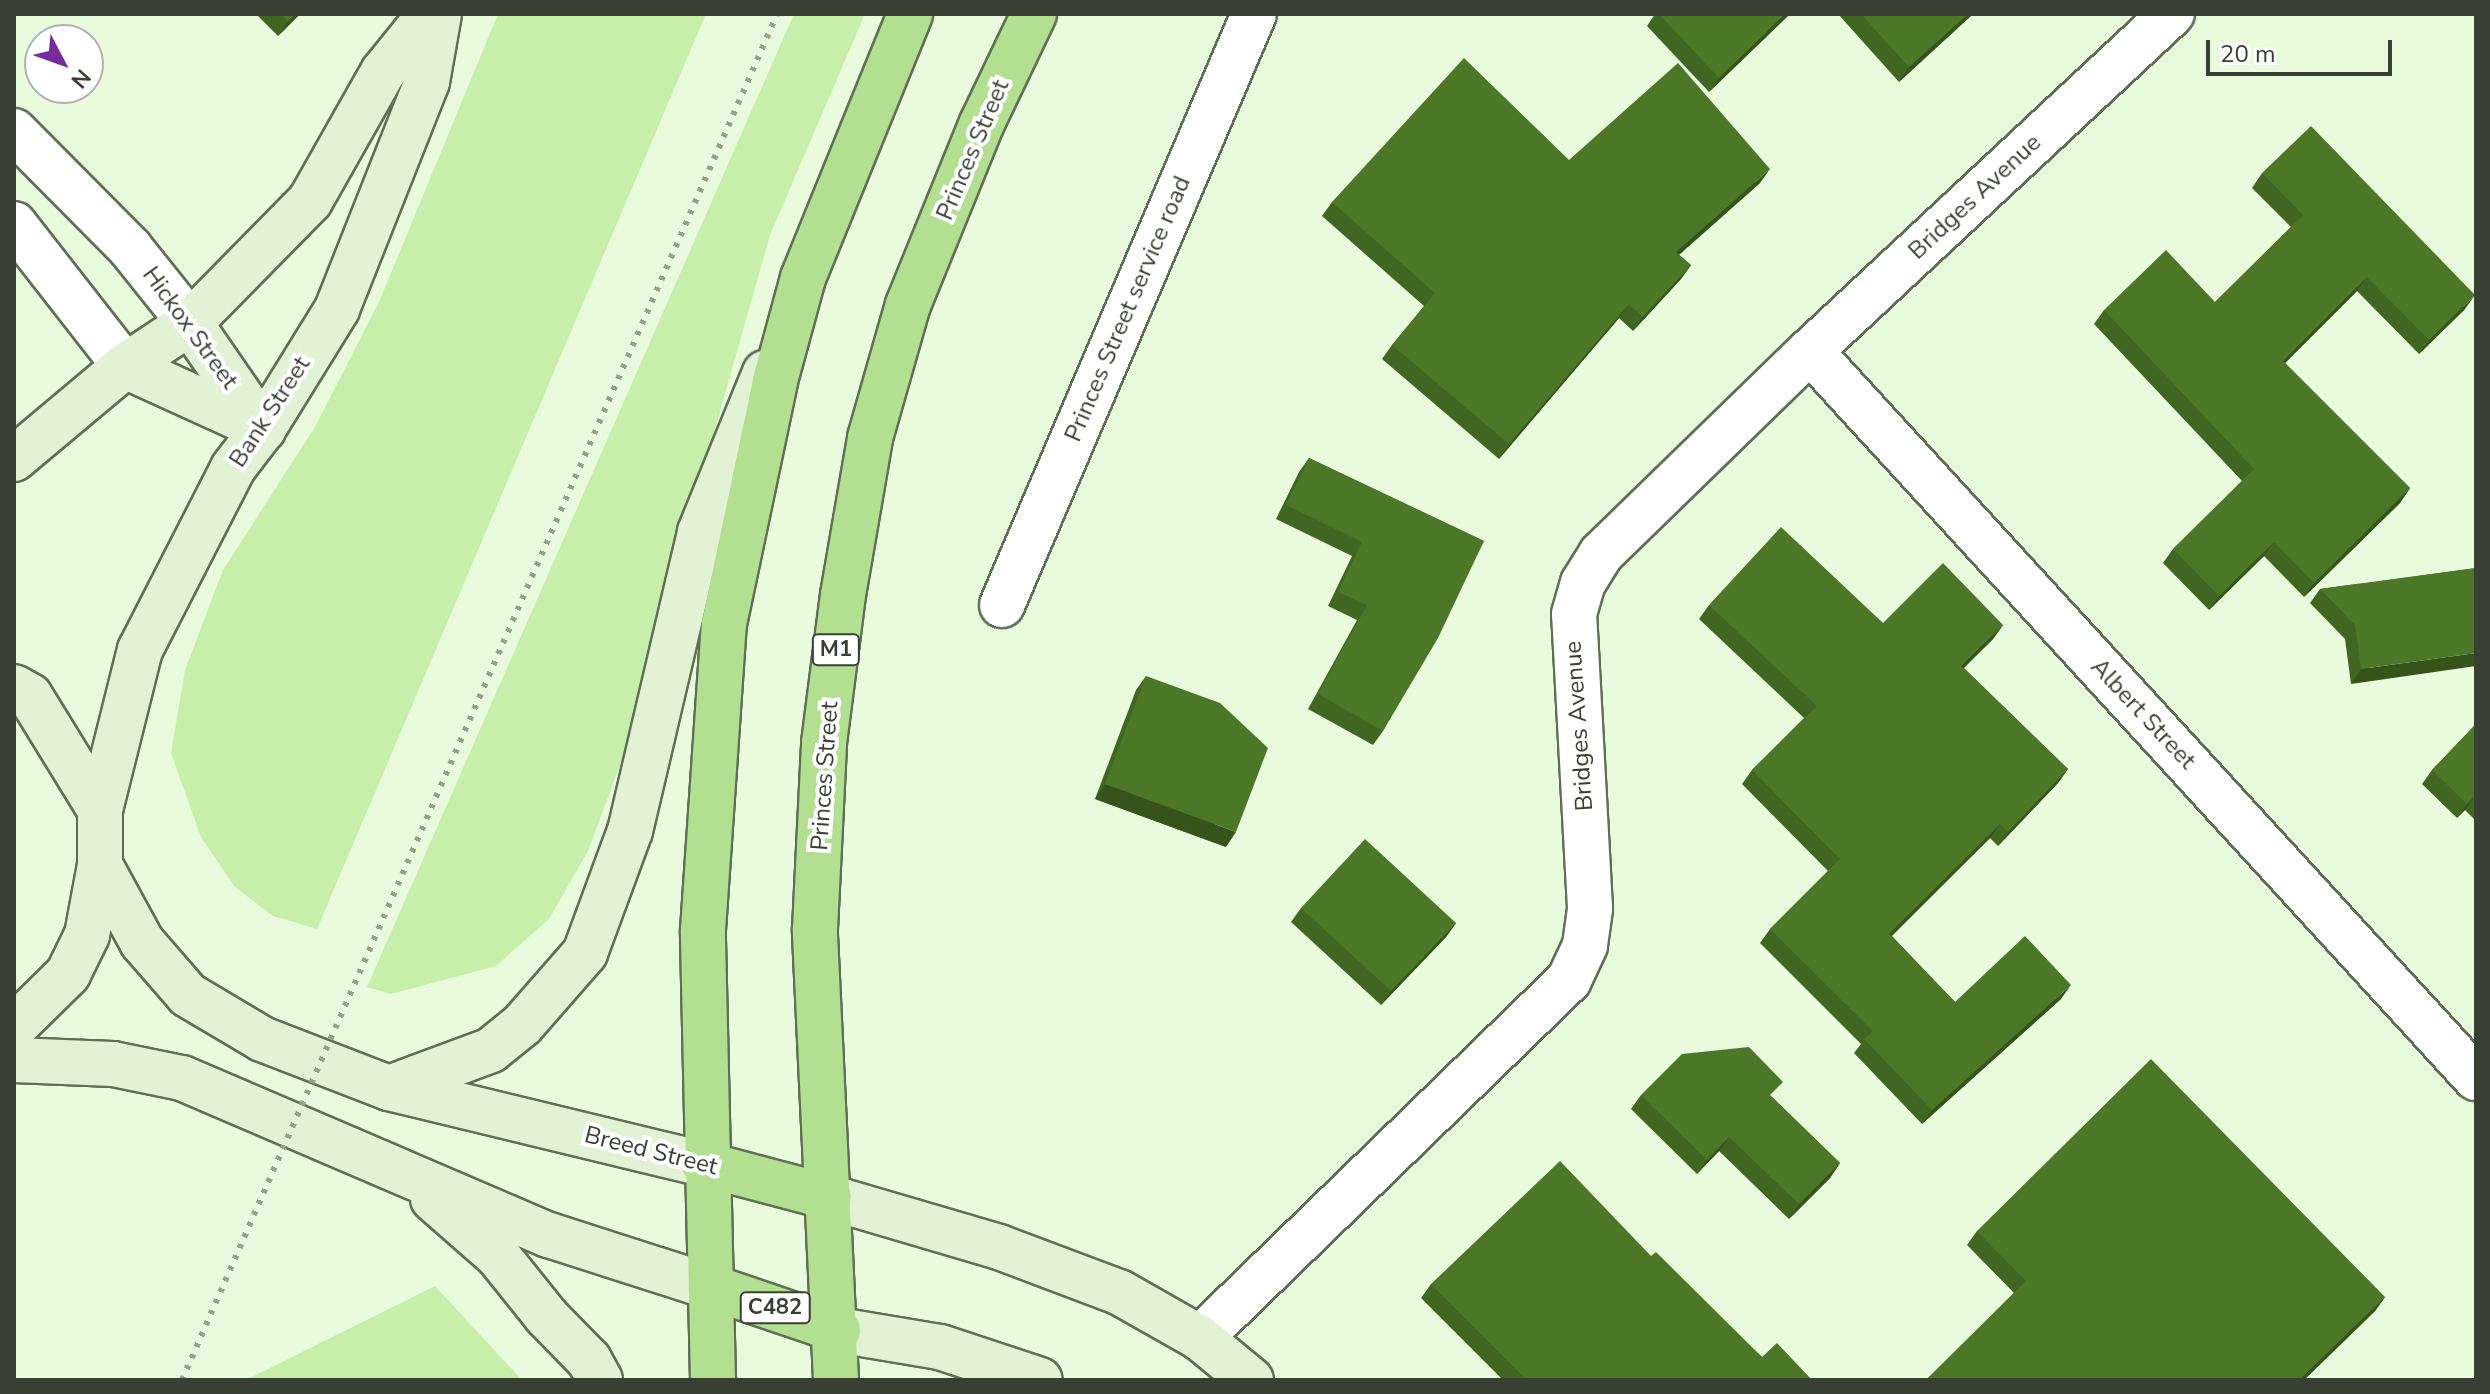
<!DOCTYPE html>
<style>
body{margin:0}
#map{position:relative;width:2490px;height:1394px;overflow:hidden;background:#e8fbdc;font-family:"Nunito Sans",sans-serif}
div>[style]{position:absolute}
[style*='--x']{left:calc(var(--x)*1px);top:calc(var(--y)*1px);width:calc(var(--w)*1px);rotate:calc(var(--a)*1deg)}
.green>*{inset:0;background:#c7efaa}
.roads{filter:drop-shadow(2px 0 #5f6f55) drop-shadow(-2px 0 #5f6f55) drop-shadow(0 2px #5f6f55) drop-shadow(0 -2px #5f6f55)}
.minor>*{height:44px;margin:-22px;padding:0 22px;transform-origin:22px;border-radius:22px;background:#fff}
.secondary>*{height:44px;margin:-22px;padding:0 22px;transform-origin:22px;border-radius:22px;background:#e2f3d5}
.trunk>*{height:44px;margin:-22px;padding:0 22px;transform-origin:22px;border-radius:22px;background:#b2df90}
.rail>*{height:6px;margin-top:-3px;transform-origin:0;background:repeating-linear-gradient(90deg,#93a18b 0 4px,transparent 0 12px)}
.wall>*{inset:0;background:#416622}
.shaded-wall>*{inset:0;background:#35531b}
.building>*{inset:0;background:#4c7727}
span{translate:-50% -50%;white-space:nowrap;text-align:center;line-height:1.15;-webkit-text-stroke:8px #fff;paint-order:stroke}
.shield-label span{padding:2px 6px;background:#fff;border:2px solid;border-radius:6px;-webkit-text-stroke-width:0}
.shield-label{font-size:22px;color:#384034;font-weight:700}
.street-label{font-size:24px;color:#384034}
.frame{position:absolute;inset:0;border:16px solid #384034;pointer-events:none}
.north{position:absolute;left:24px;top:24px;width:80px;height:80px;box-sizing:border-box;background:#fff;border:2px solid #afb3ae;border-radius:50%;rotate:131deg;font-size:22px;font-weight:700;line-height:32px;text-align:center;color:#384034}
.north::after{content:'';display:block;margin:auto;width:28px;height:36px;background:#792b9d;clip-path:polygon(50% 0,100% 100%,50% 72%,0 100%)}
.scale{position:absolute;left:2206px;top:40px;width:186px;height:36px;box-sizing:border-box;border:4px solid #384034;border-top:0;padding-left:10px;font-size:24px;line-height:28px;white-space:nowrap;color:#384034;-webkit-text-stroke:6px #fff;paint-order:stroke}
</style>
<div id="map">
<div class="green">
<i style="clip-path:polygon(498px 14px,706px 14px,317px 929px,273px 916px,235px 887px,201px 837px,171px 753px,185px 670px,223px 570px,315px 427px,379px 302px)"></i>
<i style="clip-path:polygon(794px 14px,865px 14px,770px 235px,620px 765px,588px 851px,549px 919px,496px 966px,391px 994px,367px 987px)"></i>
<i style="clip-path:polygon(435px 1286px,522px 1380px,246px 1380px)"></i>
</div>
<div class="roads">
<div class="minor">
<i style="--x:14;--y:131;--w:165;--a:45.2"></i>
<i style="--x:130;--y:248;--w:96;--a:51.3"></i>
<i style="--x:14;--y:224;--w:180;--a:52"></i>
<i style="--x:1810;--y:351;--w:986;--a:47.51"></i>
<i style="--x:1002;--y:605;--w:642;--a:-66.91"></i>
<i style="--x:1200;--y:1338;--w:514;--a:-44.13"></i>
<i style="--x:1569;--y:980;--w:38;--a:-65"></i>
<i style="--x:1585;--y:945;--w:37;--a:-82"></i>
<i style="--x:1590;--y:908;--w:294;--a:-93.1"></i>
<i style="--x:1574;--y:614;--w:32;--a:-74"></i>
<i style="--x:1583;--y:583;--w:34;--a:-58"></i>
<i style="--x:1601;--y:554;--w:291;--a:-44.2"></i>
<i style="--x:1810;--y:351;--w:495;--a:-43"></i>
</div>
<div class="secondary">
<i style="--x:190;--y:323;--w:129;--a:55.4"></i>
<i style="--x:125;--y:366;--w:152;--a:24.5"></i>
<i style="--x:14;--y:459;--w:145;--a:-40"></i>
<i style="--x:125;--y:366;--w:78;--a:-33.5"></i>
<i style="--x:190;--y:323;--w:171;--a:-45.5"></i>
<i style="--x:310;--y:201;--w:148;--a:-60.5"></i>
<i style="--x:383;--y:72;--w:75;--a:-51"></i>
<i style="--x:14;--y:687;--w:18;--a:29"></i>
<i style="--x:30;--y:696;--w:134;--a:58.4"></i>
<i style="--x:100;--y:810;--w:55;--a:90"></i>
<i style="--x:100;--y:865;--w:71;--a:100.5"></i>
<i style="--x:87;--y:935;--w:43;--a:116"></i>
<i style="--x:68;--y:974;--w:76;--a:135.5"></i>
<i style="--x:100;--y:810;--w:165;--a:-76"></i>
<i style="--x:140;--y:650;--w:204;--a:-62.9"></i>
<i style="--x:233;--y:468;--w:49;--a:-52.4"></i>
<i style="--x:263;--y:429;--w:141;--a:-58.3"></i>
<i style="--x:337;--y:309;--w:244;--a:-68.4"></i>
<i style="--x:427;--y:82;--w:69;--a:-80"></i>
<i style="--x:100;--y:865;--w:88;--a:61.4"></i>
<i style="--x:142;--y:942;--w:70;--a:49"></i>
<i style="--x:188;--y:995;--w:86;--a:30.7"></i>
<i style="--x:262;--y:1039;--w:136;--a:21.1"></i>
<i style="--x:389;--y:1088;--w:324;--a:13.6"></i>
<i style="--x:14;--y:1060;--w:99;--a:2.3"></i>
<i style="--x:113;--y:1064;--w:70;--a:11.5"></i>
<i style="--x:182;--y:1078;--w:399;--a:23.2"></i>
<i style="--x:549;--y:1235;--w:170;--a:17.8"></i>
<i style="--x:389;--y:1088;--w:109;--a:-20.4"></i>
<i style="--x:491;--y:1050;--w:40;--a:-39"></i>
<i style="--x:522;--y:1025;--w:96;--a:-48.8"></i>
<i style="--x:585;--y:953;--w:130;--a:-69.8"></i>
<i style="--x:630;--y:831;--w:307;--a:-76.8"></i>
<i style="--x:700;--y:532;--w:172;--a:-67.8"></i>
<i style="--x:829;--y:1197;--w:177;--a:16.4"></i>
<i style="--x:999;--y:1247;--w:128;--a:20.6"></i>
<i style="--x:1119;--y:1292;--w:93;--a:29.6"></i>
<i style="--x:1200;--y:1338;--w:66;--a:39.5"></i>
<i style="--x:433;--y:1199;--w:86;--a:41.2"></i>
<i style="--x:498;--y:1256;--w:77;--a:51.3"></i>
<i style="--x:546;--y:1316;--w:62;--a:45.7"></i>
<i style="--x:589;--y:1360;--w:23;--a:61"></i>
<i style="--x:838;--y:1330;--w:103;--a:9.5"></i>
<i style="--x:940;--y:1347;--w:105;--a:18.3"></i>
</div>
<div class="trunk">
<i style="--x:704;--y:1164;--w:129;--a:14.8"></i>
<i style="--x:711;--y:1287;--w:134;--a:18.7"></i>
<i style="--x:713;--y:1380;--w:450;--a:-91.3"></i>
<i style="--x:703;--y:930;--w:307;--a:-86.1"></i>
<i style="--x:724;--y:624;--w:248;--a:-78.1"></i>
<i style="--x:775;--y:381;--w:107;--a:-74.8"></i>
<i style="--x:803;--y:278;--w:285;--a:-67.9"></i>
<i style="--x:836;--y:1380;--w:451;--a:-92.7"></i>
<i style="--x:815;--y:929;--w:186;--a:-87.2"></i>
<i style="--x:824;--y:743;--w:149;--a:-82.7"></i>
<i style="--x:843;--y:595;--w:159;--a:-80.2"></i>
<i style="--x:870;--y:438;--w:138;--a:-74.1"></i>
<i style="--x:908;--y:305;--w:196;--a:-67.9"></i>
<i style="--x:982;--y:123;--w:121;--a:-64.5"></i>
</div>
</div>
<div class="rail">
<i style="--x:182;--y:1380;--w:1490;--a:-66.46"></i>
</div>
<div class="wall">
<i style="clip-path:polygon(256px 14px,300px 14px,278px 36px)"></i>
<i style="clip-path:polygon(1655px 14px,1790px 14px,1709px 92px,1647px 26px)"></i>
<i style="clip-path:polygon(1838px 14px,1973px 14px,1899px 82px)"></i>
<i style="clip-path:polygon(1569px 160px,1760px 183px,1679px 255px,1691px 265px,1681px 279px,1633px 331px,1619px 318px,1499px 459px,1382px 359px,1392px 345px,1424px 306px,1322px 216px,1332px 202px)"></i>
<i style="clip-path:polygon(2262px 173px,2465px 309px,2419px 354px,2357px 291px,2285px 363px,2410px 488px,2400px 503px,2304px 597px,2264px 556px,2209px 610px,2163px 563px,2173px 549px,2242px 481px,2094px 324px,2104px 310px,2215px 302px,2291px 227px,2252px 188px)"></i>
<i style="clip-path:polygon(1309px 458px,1484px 541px,1383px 731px,1373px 745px,1308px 709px,1357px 620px,1328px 606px,1352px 556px,1276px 519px,1299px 472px)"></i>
<i style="clip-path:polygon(2476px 568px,2351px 684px,2345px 639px,2310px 603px,2320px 589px)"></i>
<i style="clip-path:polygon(1709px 605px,1883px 623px,2003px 625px,1993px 639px,1964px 668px,2068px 769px,2058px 783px,1998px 846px,1990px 838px,1892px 936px,1955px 1002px,2061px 999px,1922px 1124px,1854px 1053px,1861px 1044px,1760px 943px,1770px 929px,1828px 871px,1742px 784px,1752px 770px,1804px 718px,1699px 619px)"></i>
<i style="clip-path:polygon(1146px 676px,1226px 847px,1095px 799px,1136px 690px)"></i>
<i style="clip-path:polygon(2476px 724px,2476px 821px,2465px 810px,2457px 818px,2422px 784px,2432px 770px)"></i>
<i style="clip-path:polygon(1301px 908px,1456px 923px,1446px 937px,1381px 1005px,1291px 922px)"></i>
<i style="clip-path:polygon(1641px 1095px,1772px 1097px,1840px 1163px,1830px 1178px,1789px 1219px,1719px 1151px,1697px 1174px,1631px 1109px)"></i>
<i style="clip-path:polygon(1977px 1231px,2385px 1297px,2375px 1311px,2304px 1380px,1926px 1380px,2014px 1293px,1967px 1245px)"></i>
<i style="clip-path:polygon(1651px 1256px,1762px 1357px,1812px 1380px,1503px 1380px,1421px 1298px,1431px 1284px)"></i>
</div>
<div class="shaded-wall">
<i style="clip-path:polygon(296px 14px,300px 14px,278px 36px,288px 22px)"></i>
<i style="clip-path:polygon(1785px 14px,1790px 14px,1709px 92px,1719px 78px)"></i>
<i style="clip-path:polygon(1968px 14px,1973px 14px,1899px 82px,1909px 67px)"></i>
<i style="clip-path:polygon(1770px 169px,1760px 183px,1666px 266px,1676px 252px)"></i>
<i style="clip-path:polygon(1691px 265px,1681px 279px,1633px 331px,1643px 317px)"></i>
<i style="clip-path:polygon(2367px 277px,2357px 291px,2273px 375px,2283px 361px)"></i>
<i style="clip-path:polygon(2475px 295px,2465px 309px,2419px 354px,2429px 340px)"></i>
<i style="clip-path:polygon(1629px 304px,1619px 318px,1499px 459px,1509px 444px)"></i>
<i style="clip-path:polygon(2410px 488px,2400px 503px,2304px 597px,2314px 583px)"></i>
<i style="clip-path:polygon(2274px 542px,2264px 556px,2209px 610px,2219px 596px)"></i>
<i style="clip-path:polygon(2003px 625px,1993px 639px,1951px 680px,1961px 666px)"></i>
<i style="clip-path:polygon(2476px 653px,2476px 666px,2351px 684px,2361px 669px)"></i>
<i style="clip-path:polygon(2068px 769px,2058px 783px,1998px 846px,2008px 832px)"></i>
<i style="clip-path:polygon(1105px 784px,1236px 832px,1226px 847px,1095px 799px)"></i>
<i style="clip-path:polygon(2475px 795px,2465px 810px,2457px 818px,2467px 804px)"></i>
<i style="clip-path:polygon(2000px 824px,1990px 838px,1879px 948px,1889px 934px)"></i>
<i style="clip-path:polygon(1456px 923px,1446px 937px,1381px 1005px,1391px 991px)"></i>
<i style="clip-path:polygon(2071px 985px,2061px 999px,1922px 1124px,1932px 1110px)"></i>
<i style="clip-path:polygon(1729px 1137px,1719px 1151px,1697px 1174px,1707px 1160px)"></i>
<i style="clip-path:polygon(1840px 1163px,1830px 1178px,1789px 1219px,1799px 1204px)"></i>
<i style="clip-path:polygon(2385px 1297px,2375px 1311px,2304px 1380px,2299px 1380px)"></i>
</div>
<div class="building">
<i style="clip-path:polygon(281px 14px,296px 14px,288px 22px)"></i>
<i style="clip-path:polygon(1659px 14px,1785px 14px,1719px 78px)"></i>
<i style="clip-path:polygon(1861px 14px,1968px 14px,1909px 67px)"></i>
<i style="clip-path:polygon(1464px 58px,1569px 160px,1678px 63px,1770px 169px,1676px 252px,1691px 265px,1643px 317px,1629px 304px,1509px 444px,1392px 345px,1435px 293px,1332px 202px)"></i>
<i style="clip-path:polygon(2311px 126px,2475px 295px,2429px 340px,2367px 277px,2283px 361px,2410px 488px,2314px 583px,2274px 542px,2219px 596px,2173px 549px,2254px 469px,2104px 310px,2166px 250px,2215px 302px,2303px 215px,2262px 173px)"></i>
<i style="clip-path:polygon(1309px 458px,1484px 541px,1438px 638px,1383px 731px,1318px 694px,1367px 605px,1338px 592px,1362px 542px,1286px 505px)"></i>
<i style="clip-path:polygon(1781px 527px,1883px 623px,1943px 563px,2003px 625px,1961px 666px,2068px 769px,2008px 832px,2000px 824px,1889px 934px,1955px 1002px,2025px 936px,2071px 985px,1932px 1110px,1864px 1039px,1873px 1031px,1770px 929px,1840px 859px,1752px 770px,1817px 706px,1709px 605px)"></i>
<i style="clip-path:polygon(2476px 568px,2476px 653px,2361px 669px,2355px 625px,2320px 589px)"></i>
<i style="clip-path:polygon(1146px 676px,1220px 703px,1268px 748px,1236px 832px,1105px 784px)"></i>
<i style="clip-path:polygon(2476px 724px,2476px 797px,2475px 795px,2467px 804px,2432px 770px)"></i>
<i style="clip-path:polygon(1365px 839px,1456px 923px,1391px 991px,1301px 908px)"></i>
<i style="clip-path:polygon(1749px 1047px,1783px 1082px,1770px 1095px,1840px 1163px,1799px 1204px,1729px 1137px,1707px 1160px,1641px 1095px,1682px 1054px)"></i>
<i style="clip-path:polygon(2151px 1059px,2385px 1297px,2299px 1380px,1926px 1380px,2026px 1281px,1977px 1231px)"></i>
<i style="clip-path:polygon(1560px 1161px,1651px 1256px,1656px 1252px,1762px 1357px,1777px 1343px,1812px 1380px,1527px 1380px,1431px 1284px)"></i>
</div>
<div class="shield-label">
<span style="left:836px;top:650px">M1</span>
<span style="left:775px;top:1308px">C482</span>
</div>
<div class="street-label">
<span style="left:973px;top:150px;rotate:-67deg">Princes Street</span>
<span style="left:1975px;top:197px;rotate:-43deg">Bridges Avenue</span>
<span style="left:1128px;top:309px;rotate:-67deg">Princes Street service road</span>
<span style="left:190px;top:328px;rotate:54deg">Hickox Street</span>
<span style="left:270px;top:412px;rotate:-57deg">Bank Street</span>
<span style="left:2143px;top:714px;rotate:47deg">Albert Street</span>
<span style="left:1579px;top:726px;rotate:-94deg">Bridges Avenue</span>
<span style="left:825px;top:776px;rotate:-86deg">Princes Street</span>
<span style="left:651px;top:1151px;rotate:14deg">Breed Street</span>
</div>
<div class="frame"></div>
<div class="north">N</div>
<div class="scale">20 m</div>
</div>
